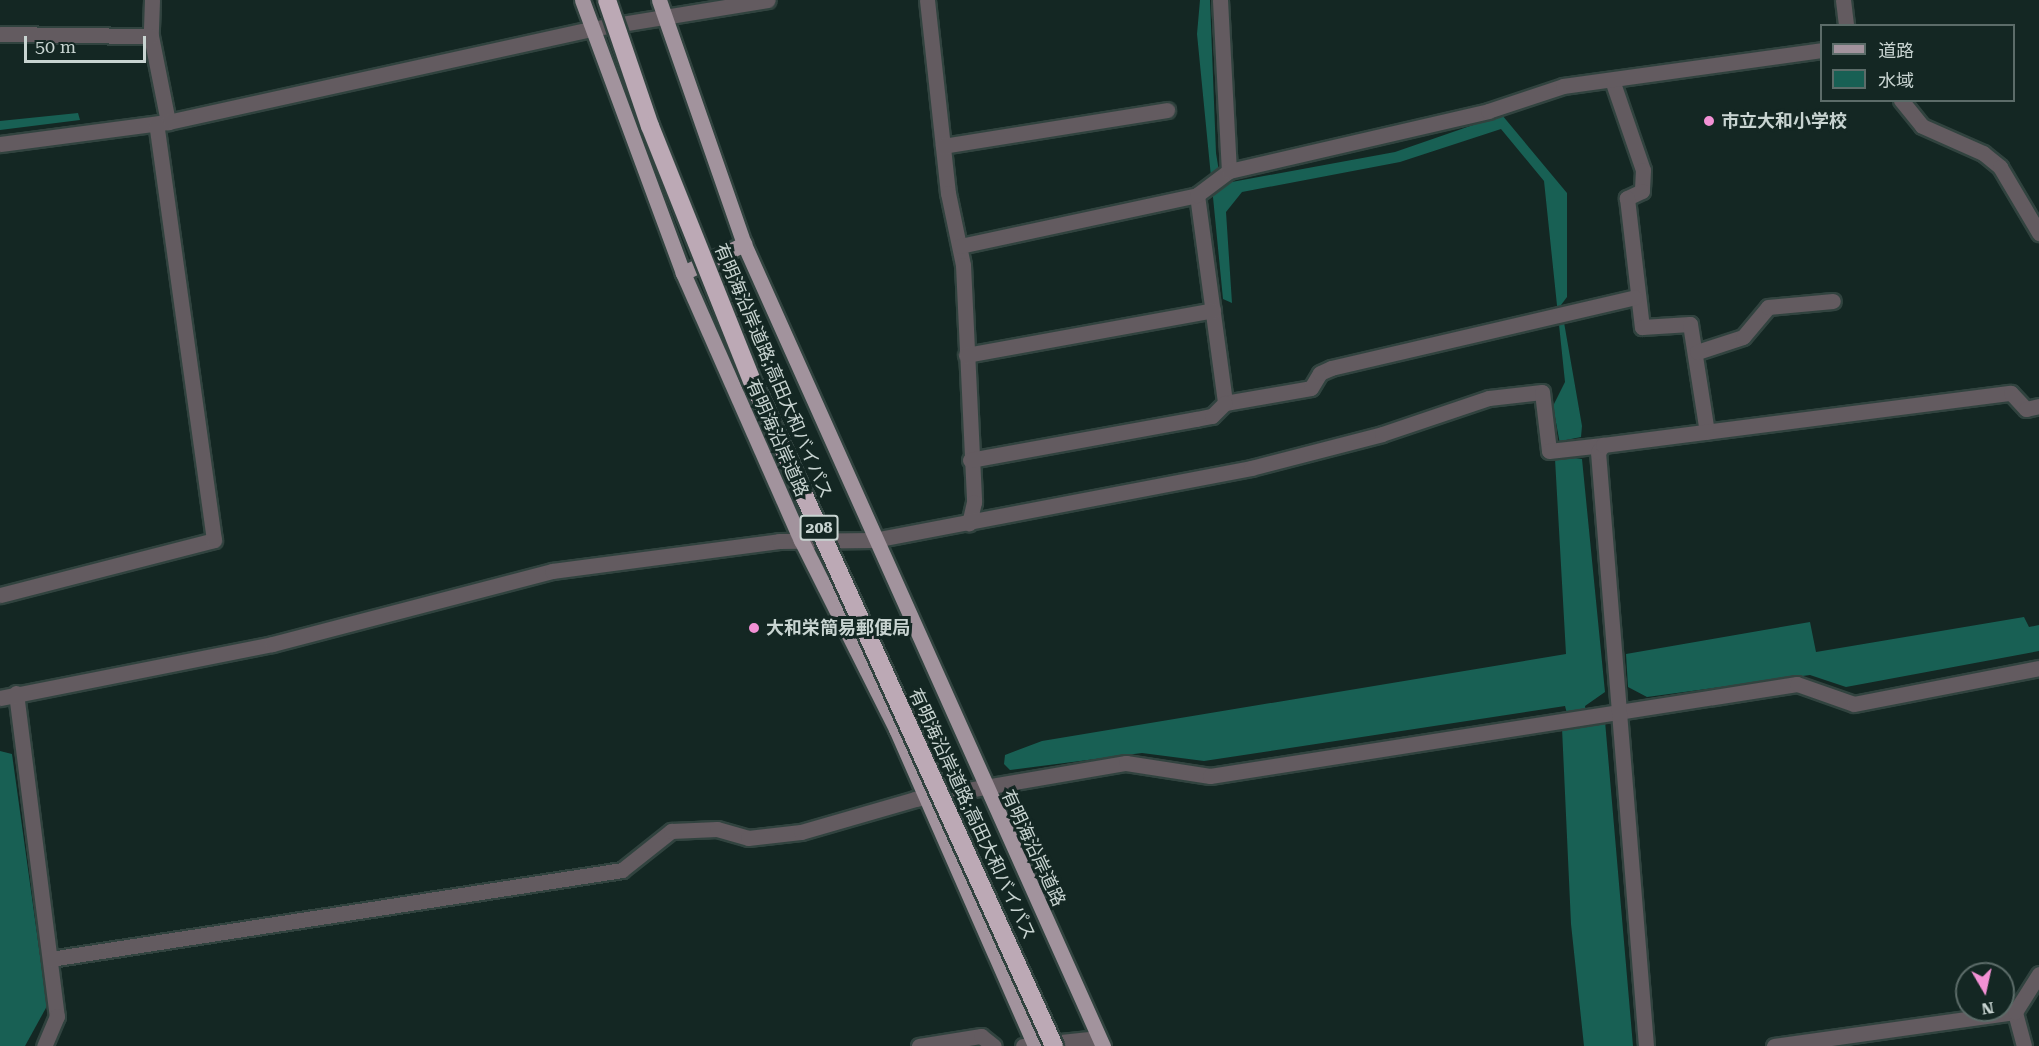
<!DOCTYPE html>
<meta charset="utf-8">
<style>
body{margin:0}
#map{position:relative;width:2039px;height:1046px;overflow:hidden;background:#142723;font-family:"Roboto Serif","Noto Sans JP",serif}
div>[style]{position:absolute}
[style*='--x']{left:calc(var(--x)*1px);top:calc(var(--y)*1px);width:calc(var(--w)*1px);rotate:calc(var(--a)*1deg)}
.water>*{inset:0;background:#186054}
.roads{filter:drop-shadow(2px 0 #31433f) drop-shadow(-2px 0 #31433f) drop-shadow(0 2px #31433f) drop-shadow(0 -2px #31433f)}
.minor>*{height:15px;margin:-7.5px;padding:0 7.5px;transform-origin:7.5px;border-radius:7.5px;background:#635b60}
.major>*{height:15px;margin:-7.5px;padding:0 7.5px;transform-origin:7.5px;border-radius:7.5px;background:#a2939d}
.bridges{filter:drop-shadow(2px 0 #31433f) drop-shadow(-2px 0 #31433f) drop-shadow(0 2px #31433f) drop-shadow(0 -2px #31433f)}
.highway-bridge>*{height:18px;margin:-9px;padding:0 9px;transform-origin:9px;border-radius:9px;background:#bca9b5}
.dots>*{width:16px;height:16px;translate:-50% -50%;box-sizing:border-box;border:3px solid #142723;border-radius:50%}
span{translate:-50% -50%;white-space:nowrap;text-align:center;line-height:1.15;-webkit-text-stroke:6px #142723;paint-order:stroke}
.shield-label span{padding:2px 4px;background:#142723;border:2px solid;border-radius:4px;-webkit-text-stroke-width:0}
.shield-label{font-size:16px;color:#c8d4d1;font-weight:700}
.poi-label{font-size:18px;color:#c8d4d1;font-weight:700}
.left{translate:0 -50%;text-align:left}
.street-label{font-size:18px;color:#c8d4d1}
.legend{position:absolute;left:1820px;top:24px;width:195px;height:78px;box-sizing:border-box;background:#142723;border:2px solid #5c6c69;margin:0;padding:8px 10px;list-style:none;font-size:18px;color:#c8d4d1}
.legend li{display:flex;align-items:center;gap:12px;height:30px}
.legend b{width:30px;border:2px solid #5c6c69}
.north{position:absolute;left:1955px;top:962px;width:60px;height:60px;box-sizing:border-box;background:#142723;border:2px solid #5c6c69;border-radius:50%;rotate:171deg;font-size:16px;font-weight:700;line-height:24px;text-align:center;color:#c8d4d1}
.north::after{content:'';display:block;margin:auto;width:21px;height:27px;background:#f391d5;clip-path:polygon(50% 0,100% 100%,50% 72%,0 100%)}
.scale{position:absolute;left:24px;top:36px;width:122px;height:27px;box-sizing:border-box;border:3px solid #c8d4d1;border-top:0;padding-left:8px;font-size:18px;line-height:21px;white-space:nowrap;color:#c8d4d1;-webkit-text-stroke:4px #142723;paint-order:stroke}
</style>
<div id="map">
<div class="water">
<i style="clip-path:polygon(1200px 0,1210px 0,1216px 153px,1221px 184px,1395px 152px,1502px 115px,1567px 193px,1567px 297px,1561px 305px,1582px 426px,1581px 437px,1566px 440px,1568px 457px,1582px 459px,1605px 692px,1585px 706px,1587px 718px,1605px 721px,1633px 1046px,1584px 1046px,1571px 924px,1562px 728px,1570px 725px,1565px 706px,1204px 761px,1142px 753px,1010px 770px,1004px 764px,1005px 755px,1042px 741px,1566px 654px,1555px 459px,1562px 455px,1553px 406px,1565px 382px,1544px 181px,1501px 129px,1400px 162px,1242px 192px,1226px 212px,1232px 303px,1223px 299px,1197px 34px)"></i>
<i style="clip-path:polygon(78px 113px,80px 120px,0 130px,0 121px)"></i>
<i style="clip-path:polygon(2024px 617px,2029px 627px,2039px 625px,2039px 651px,1846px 687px,1810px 675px,1647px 697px,1628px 687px,1626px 654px,1810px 622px,1816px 652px)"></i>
<i style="clip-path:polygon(0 751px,12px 754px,47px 1006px,25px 1046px,0 1046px)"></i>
</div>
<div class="roads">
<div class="minor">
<i style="--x:152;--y:0;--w:36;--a:92"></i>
<i style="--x:151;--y:36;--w:88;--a:78.8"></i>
<i style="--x:927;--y:0;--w:194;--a:83.8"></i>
<i style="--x:948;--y:193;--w:74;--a:78.2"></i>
<i style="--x:963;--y:265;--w:237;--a:87.3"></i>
<i style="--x:974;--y:502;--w:22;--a:103"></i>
<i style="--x:1220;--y:0;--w:171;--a:87"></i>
<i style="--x:1843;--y:0;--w:26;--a:83"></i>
<i style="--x:0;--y:34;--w:151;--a:0.8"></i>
<i style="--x:1612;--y:80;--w:95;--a:71"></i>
<i style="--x:1643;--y:170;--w:21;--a:93"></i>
<i style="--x:1642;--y:191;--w:17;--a:155"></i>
<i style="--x:1627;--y:198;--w:130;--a:83.4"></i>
<i style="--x:1642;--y:327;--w:48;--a:-3.6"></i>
<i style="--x:1690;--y:324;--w:109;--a:81.1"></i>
<i style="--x:1901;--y:100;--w:33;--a:51"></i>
<i style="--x:1922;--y:126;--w:67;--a:23.9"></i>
<i style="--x:1983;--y:153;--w:22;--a:39"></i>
<i style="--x:2000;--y:167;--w:77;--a:59.4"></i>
<i style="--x:0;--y:144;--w:169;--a:-7.5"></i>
<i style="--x:168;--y:122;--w:433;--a:-12.4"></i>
<i style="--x:591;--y:29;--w:179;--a:-9.3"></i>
<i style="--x:943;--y:146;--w:227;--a:-9.1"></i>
<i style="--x:1197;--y:195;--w:210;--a:82.3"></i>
<i style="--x:1225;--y:403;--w:87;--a:-9.9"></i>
<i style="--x:1311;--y:388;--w:17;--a:-59"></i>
<i style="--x:1320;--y:373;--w:12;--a:-24"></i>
<i style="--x:1331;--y:368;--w:312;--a:-13.1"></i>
<i style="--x:960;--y:246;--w:242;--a:-12.1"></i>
<i style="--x:1197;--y:195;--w:40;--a:-37"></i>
<i style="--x:1229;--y:171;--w:266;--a:-13"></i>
<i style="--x:1488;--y:111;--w:79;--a:-18.4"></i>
<i style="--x:1563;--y:86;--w:261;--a:-7.9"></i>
<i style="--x:1697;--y:352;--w:48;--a:-18.1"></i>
<i style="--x:1743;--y:337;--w:39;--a:-50"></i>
<i style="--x:1768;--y:307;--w:65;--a:-5.3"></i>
<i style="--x:966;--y:355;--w:251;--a:-10.3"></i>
<i style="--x:970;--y:460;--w:230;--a:-10.3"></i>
<i style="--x:1196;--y:419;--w:16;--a:-11"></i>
<i style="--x:1212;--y:416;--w:18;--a:-45"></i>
<i style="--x:0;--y:595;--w:221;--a:-14.4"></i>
<i style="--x:214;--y:540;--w:420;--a:-97.9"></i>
<i style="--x:16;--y:693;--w:326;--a:82.8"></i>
<i style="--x:57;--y:1016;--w:33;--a:113"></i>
<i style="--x:0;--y:698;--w:277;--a:-11.2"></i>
<i style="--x:272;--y:644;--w:289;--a:-14.6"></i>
<i style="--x:552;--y:571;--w:229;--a:-7.5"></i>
<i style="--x:779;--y:541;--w:95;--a:-0.6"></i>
<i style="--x:874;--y:540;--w:384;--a:-10.8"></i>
<i style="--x:1251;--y:468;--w:135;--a:-14.5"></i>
<i style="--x:1382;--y:434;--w:113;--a:-18.6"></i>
<i style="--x:1489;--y:398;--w:53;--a:-6.5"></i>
<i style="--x:1542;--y:392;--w:59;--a:83.2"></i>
<i style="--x:1549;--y:451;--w:54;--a:-6.3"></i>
<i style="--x:50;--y:959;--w:579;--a:-8.84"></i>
<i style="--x:622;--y:870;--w:63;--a:-38.5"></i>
<i style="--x:671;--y:831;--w:46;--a:-2.5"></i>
<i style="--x:717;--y:829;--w:32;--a:16"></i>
<i style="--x:748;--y:838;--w:53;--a:-6.5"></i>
<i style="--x:801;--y:832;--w:119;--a:-16.1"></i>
<i style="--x:915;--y:799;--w:214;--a:-9.7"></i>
<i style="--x:1126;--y:763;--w:85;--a:8.8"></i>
<i style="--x:1210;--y:776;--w:594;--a:-8.91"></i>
<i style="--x:1797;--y:684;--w:60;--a:19.3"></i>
<i style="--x:1854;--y:704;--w:188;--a:-11"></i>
<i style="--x:919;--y:1046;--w:63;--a:-9.2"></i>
<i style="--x:981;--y:1036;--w:16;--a:38"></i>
<i style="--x:1023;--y:1046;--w:76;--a:-6"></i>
<i style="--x:1646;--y:1046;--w:596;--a:-94.62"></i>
<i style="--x:1598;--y:452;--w:9;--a:-54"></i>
<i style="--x:1603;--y:445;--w:411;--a:-7.3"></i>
<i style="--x:2011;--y:393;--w:22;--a:47"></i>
<i style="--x:2026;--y:409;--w:13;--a:-13"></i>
<i style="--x:1774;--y:1046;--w:243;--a:-8"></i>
<i style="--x:2024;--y:1046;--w:35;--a:-105"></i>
<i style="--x:2015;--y:1012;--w:45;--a:-57.7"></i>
</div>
<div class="major">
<i style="--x:582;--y:0;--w:291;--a:69.7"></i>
<i style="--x:683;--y:273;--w:292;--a:66.2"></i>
<i style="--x:801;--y:540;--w:212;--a:63.3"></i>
<i style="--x:896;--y:729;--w:346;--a:66.3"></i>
<i style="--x:659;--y:0;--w:258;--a:70.8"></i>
<i style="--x:744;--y:244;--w:879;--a:65.89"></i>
<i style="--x:683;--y:273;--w:68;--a:-25.4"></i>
</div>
</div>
<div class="bridges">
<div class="highway-bridge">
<i style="--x:607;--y:0;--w:133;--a:71.2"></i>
<i style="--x:650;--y:126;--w:277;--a:68.2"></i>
<i style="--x:753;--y:383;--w:728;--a:65.58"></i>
</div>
</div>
<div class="dots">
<i style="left:1709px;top:121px;background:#f391d5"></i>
<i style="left:754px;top:628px;background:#f391d5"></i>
</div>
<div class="shield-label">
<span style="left:819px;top:528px">208</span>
</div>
<div class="poi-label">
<span class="left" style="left:1721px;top:121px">市立大和小学校</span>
<span class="left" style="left:766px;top:628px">大和栄簡易郵便局</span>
</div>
<div class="street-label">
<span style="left:773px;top:371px;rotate:67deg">有明海沿岸道路;高田大和バイパス</span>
<span style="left:777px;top:438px;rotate:66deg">有明海沿岸道路</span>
<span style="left:972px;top:814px;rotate:65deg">有明海沿岸道路;高田大和バイパス</span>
<span style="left:1033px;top:848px;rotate:65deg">有明海沿岸道路</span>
</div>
<ul class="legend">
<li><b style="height:8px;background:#a2939d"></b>道路</li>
<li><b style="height:16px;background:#186054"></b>水域</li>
</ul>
<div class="north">N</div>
<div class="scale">50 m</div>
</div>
